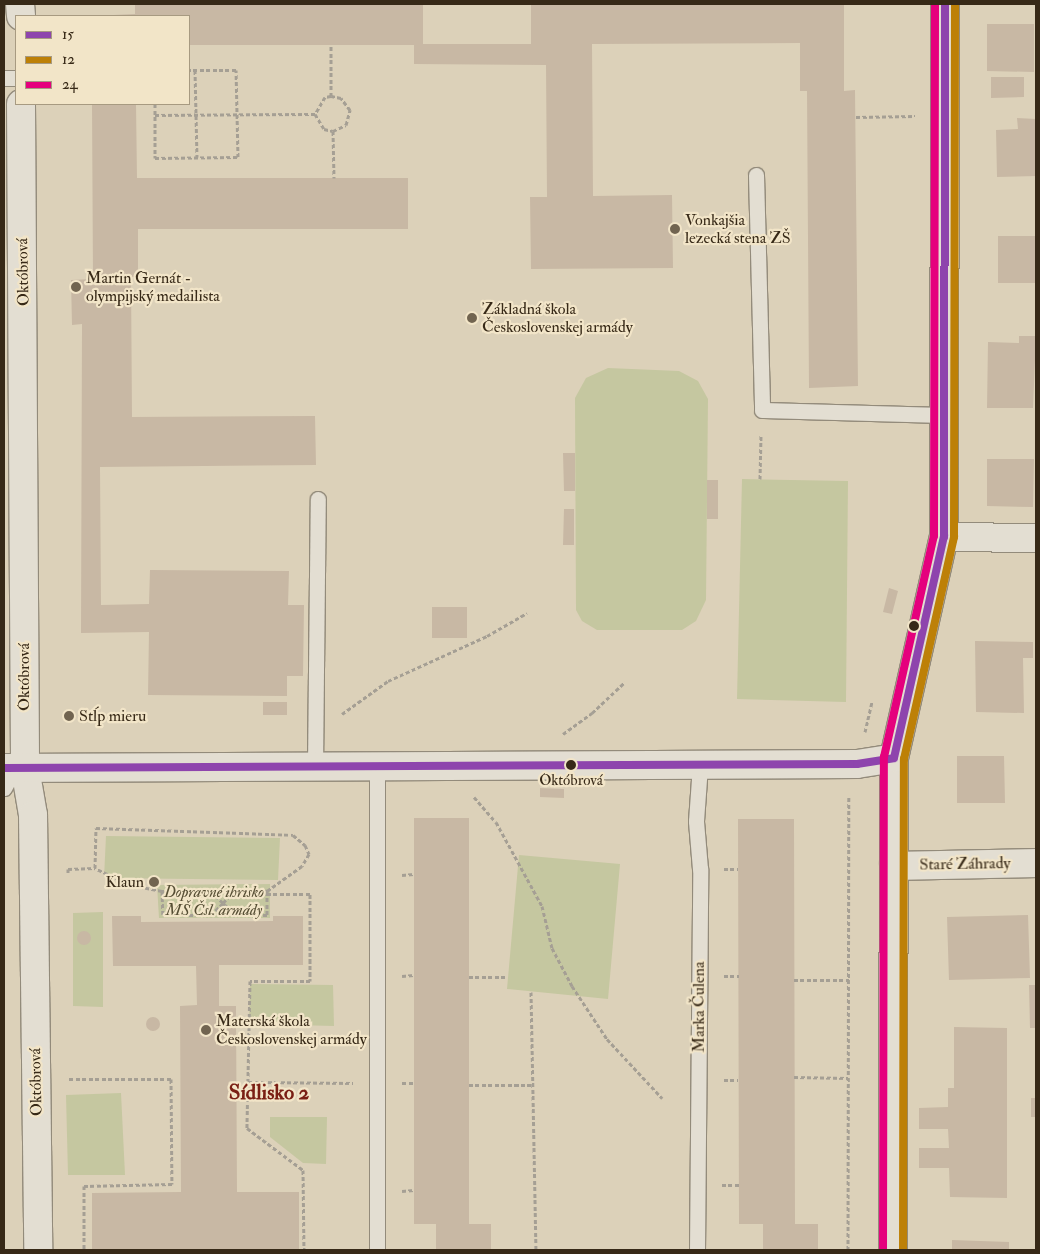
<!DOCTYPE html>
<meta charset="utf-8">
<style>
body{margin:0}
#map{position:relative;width:1040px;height:1254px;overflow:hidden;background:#dcd1b9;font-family:"IM FELL Double Pica",serif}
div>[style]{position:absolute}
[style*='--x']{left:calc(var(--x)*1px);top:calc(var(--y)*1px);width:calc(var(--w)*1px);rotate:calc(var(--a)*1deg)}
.green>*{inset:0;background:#c5c7a0}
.building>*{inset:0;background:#c8b8a4}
.round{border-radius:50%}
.path>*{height:3px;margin-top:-1.5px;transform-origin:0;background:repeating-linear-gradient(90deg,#a59f94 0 4px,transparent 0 6.5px)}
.roads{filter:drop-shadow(1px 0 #938b7b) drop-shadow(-1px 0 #938b7b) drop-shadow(0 1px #938b7b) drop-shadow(0 -1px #938b7b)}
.lane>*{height:15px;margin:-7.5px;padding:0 7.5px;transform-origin:7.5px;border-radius:7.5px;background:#e3ded2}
.street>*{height:28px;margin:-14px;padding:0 14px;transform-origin:14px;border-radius:14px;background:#e3ded2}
.bus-1>*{height:8px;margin:-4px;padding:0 4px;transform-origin:4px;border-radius:4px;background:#8e44ad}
.bus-2>*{height:8px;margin:-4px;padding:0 4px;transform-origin:4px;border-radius:4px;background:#bd8007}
.bus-3>*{height:8px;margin:-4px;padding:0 4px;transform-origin:4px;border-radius:4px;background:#e5007d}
.dots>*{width:14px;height:14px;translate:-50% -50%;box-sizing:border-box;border:2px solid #f2e5c8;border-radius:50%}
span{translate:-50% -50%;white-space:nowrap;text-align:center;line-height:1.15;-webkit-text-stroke:4.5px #f2e5c8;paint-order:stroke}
.bus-label{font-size:15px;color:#372917}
.poi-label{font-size:16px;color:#372917}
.left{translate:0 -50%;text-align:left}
.right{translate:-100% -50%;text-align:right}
.street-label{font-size:16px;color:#372917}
.park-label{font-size:16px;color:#564e34;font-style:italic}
.district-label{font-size:21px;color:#7a1f14;font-weight:700}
.frame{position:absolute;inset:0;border:5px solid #372917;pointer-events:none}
.legend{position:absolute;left:15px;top:15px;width:175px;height:90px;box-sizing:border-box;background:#f2e5c8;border:1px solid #a79a81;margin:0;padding:6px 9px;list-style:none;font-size:15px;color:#372917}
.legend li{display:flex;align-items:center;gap:10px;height:25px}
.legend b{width:25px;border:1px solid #a79a81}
</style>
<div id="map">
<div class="green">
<i style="clip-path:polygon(608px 368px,679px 371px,698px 381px,708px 399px,706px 600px,696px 621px,682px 630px,597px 630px,582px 621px,576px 610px,575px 398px,586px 378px)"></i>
<i style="clip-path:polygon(742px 479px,848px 481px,846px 702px,737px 699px)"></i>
<i style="clip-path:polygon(106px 836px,280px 838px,278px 880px,104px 878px)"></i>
<i style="clip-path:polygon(519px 855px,620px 864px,608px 999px,507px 989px)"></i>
<i style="clip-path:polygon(270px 884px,270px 918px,159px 918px,157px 885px)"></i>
<i style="clip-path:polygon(103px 912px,103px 1007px,73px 1006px,73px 913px)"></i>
<i style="clip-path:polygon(250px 984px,333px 985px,334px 1026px,249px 1024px)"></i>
<i style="clip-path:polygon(121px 1093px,125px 1175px,68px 1175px,66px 1095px)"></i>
<i style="clip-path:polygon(270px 1117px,327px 1117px,326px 1164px,303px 1163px,270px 1137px)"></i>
</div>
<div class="building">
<i style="clip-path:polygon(135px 4px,423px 4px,423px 44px,531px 44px,531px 4px,844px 4px,844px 91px,855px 90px,858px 386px,809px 388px,807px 91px,800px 91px,800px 43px,592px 44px,593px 196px,672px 195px,673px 268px,531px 269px,530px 197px,547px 197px,546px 65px,414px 64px,414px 45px,189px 45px,189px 16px,92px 16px,135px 14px)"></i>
<i style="clip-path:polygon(987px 24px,1034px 24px,1034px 72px,987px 71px)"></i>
<i style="clip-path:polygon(991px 77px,1024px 77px,1024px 97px,991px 98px)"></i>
<i style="clip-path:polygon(92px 104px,136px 104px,137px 178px,408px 178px,408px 229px,138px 229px,138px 277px,131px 277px,132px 417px,315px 416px,316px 465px,100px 467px,101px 605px,149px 604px,150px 570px,289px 571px,288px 605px,304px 605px,303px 676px,287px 676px,287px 696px,148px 695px,149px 632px,81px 633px,82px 324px,72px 325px,71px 280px,93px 279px)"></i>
<i style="clip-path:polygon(1017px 118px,1036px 119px,1036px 176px,997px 177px,996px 130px,1018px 129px)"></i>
<i style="clip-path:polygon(998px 236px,1036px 236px,1036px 283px,998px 283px)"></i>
<i style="clip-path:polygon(1019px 336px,1036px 336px,1033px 408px,987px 408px,988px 342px,1019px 343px)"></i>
<i style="clip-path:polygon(563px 453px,575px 453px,575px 491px,564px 491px)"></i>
<i style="clip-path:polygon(987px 459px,1034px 459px,1033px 507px,987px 506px)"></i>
<i style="clip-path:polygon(707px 480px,718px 480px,718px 519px,707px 519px)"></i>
<i style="clip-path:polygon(564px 509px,574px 509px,574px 545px,563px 545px)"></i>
<i style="clip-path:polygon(889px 588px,898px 591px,892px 614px,883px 612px)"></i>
<i style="clip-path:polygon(432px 607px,467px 607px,467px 638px,432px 638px)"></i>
<i style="clip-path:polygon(975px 641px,1033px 642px,1033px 658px,1023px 658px,1024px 713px,976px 712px)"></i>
<i style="clip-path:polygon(263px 702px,287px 702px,287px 715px,263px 715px)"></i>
<i style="clip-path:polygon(957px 756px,1004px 756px,1005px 803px,957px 803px)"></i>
<i style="clip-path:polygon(540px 788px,564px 789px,564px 798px,540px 797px)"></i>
<i style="clip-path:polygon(414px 818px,469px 818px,469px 1224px,491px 1224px,491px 1250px,436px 1250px,436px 1224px,414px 1224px)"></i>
<i style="clip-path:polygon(738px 819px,794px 819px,795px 1224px,818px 1224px,818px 1250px,763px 1250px,763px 1224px,739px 1224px)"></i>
<i style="clip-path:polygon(1028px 915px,1030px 978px,949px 980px,947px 917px)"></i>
<i style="clip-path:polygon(112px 916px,141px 916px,141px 922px,273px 921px,273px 916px,303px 916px,303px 965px,219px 965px,219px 1006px,236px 1006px,237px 1192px,299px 1192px,299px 1249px,92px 1250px,92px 1193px,181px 1192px,180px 1006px,197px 1005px,196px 966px,113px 966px)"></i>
<i class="round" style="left:77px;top:931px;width:14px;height:14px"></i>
<i style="clip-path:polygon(1029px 985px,1036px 985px,1036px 1028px,1030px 1028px)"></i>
<i class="round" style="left:146px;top:1017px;width:14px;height:14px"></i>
<i style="clip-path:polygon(954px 1027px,1007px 1028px,1007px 1198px,950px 1197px,949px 1168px,919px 1168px,919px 1148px,949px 1148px,948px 1129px,919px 1129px,919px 1108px,948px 1107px,948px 1088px,954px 1088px)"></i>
<i style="clip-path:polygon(1031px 1098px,1036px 1098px,1036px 1117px,1031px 1117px)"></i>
<i style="clip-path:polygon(952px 1240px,1009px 1242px,1009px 1250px,952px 1250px)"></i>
</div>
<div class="path">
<i style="--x:195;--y:70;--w:87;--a:88.7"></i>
<i style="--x:331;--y:96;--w:51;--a:-90"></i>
<i style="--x:155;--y:104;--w:54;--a:90"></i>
<i style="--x:155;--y:158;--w:83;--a:-0.7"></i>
<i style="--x:238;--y:157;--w:87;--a:-91.3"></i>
<i style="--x:236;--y:70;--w:47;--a:180"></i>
<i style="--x:155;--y:115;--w:160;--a:-0.4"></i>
<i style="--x:856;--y:117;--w:59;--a:-1"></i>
<i style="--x:333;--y:131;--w:14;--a:-25"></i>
<i style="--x:346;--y:125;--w:16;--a:-75"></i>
<i style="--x:350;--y:110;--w:15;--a:-127"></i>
<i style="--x:341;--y:98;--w:10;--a:-169"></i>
<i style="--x:331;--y:96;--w:6;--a:171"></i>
<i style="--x:325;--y:97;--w:20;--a:120"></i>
<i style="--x:315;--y:114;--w:17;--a:59"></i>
<i style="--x:324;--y:129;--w:9;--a:13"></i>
<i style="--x:333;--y:131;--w:47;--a:88.8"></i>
<i style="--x:760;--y:479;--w:44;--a:-88.7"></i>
<i style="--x:342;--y:714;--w:57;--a:-35.7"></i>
<i style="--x:388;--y:681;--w:109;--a:-24.4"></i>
<i style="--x:487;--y:636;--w:46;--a:-29.9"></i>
<i style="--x:865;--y:732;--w:32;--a:-77"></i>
<i style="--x:563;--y:734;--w:36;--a:-36"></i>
<i style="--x:592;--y:713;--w:45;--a:-43.2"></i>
<i style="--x:474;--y:797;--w:33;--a:49"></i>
<i style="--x:496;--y:822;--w:96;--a:61.3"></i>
<i style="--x:542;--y:906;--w:43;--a:76.6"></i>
<i style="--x:552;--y:948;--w:43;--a:62.2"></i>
<i style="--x:572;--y:986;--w:64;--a:56.6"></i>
<i style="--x:607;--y:1039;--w:81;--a:47"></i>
<i style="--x:724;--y:869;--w:14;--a:0"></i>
<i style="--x:68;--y:873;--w:4;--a:-90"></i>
<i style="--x:68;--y:869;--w:27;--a:-2"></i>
<i style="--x:402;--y:875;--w:12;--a:-5"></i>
<i style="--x:162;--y:891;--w:32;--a:-169"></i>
<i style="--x:131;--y:885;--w:40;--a:-155"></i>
<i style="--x:95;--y:868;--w:40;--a:-88.6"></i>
<i style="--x:96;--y:828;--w:197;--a:2"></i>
<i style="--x:293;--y:835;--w:16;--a:40"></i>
<i style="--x:305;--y:845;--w:10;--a:66"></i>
<i style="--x:309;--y:854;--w:14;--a:120"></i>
<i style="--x:302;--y:866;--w:43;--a:144.5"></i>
<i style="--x:267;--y:894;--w:43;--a:0"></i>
<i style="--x:310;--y:894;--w:87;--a:90"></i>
<i style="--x:310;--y:981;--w:60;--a:180"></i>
<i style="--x:250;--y:981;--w:147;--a:91.2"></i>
<i style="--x:247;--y:1128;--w:70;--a:36.9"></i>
<i style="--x:303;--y:1170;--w:80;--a:89.3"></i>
<i style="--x:267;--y:915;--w:31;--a:180"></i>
<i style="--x:236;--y:915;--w:18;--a:-137"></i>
<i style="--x:223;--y:903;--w:18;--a:-135"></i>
<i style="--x:210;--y:890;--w:48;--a:178.8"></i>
<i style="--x:162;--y:891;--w:24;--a:88"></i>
<i style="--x:163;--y:915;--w:48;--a:0"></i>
<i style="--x:211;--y:915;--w:17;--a:-45"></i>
<i style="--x:223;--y:903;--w:15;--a:-48"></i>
<i style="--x:233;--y:892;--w:34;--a:-2"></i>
<i style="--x:267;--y:891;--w:24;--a:90"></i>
<i style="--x:402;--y:976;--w:12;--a:-5"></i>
<i style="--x:724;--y:976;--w:15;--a:0"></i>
<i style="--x:469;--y:977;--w:39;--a:0"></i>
<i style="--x:794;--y:980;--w:55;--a:0"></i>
<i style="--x:531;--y:992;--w:258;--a:88.9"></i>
<i style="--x:794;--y:1077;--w:54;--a:1.1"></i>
<i style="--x:69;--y:1079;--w:102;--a:0"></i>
<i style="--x:171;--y:1079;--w:105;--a:89.5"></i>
<i style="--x:172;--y:1184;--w:88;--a:178.7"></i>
<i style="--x:84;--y:1186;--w:64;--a:90"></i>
<i style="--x:724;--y:1080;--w:14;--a:0"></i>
<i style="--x:248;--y:1082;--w:105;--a:0.5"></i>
<i style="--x:402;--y:1083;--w:12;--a:0"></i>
<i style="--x:469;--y:1085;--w:64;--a:0"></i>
<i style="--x:722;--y:1185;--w:17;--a:0"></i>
<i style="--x:402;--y:1191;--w:12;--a:-5"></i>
<i style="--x:848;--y:1250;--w:454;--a:-89.9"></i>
</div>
<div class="roads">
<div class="lane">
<i style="--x:4;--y:78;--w:12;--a:0"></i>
<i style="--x:756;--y:175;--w:235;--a:88.5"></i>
<i style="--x:762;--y:410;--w:182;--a:1.6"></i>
<i style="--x:315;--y:766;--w:267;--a:-89.4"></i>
<i style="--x:377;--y:766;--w:484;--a:90"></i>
<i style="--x:4;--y:788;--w:23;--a:-61"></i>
<i style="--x:697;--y:1250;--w:381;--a:-89.5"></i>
<i style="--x:700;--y:869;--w:48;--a:-94.8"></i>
<i style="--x:696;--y:821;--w:56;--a:-85.9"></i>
</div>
<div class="street">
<i style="--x:20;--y:4;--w:12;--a:85"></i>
<i style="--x:21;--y:104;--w:664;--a:89.65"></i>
<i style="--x:25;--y:768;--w:48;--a:80.3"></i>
<i style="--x:33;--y:815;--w:435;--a:89.3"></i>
<i style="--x:944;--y:537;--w:92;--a:0.6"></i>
<i style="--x:4;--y:768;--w:853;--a:-0.27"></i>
<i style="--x:857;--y:764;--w:37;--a:-9"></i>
<i style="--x:894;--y:866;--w:142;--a:-1.2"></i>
<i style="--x:893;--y:1250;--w:492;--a:-89.9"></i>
<i style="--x:894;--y:758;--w:227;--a:-77.3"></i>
<i style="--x:944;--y:537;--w:533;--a:-89.89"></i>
</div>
</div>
<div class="bus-1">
<i style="--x:894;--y:758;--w:227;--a:-77.3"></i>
<i style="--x:944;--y:537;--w:533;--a:-89.89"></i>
<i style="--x:4;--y:768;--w:853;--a:-0.27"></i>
<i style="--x:857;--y:764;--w:37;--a:-9"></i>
</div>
<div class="bus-2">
<i style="--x:903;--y:1250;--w:491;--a:-89.9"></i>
<i style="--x:904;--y:759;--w:228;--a:-77.3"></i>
<i style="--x:954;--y:537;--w:533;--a:-89.89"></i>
</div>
<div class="bus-3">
<i style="--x:883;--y:1250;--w:493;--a:-89.9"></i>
<i style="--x:884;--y:757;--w:227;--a:-77.3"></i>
<i style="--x:934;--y:536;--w:532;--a:-89.89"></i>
</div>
<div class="dots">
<i style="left:675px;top:229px;background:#716450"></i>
<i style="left:76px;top:287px;background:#716450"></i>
<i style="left:472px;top:318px;background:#716450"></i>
<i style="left:914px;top:626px;background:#372917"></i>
<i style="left:69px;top:716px;background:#716450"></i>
<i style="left:571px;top:765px;background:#372917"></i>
<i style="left:154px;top:882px;background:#716450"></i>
<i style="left:206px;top:1030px;background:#716450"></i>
</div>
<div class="bus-label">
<span style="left:571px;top:781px">Októbrová</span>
</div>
<div class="poi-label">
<span class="left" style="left:685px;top:229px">Vonkajšia<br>lezecká stena ZŠ</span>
<span class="left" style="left:86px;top:287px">Martin Gernát -<br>olympijský medailista</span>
<span class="left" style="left:482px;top:318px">Základná škola<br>Československej armády</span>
<span class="left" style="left:79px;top:716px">Stĺp mieru</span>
<span class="right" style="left:144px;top:882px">Klaun</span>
<span class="left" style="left:216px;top:1030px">Materská škola<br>Československej armády</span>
</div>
<div class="street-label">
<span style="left:23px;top:272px;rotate:-91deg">Októbrová</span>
<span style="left:24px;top:677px;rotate:-90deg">Októbrová</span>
<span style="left:965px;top:864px;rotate:-1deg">Staré Záhrady</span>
<span style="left:699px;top:1007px;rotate:-90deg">Marka Čulena</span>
<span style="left:36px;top:1082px;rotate:-91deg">Októbrová</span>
</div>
<div class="park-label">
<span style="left:214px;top:901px">Dopravné ihrisko<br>MŠ Čsl. armády</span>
</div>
<div class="district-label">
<span style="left:269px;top:1093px">Sídlisko 2</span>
</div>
<div class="frame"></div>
<ul class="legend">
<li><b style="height:6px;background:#8e44ad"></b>15</li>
<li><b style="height:6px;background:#bd8007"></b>12</li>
<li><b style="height:6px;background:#e5007d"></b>24</li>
</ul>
</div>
